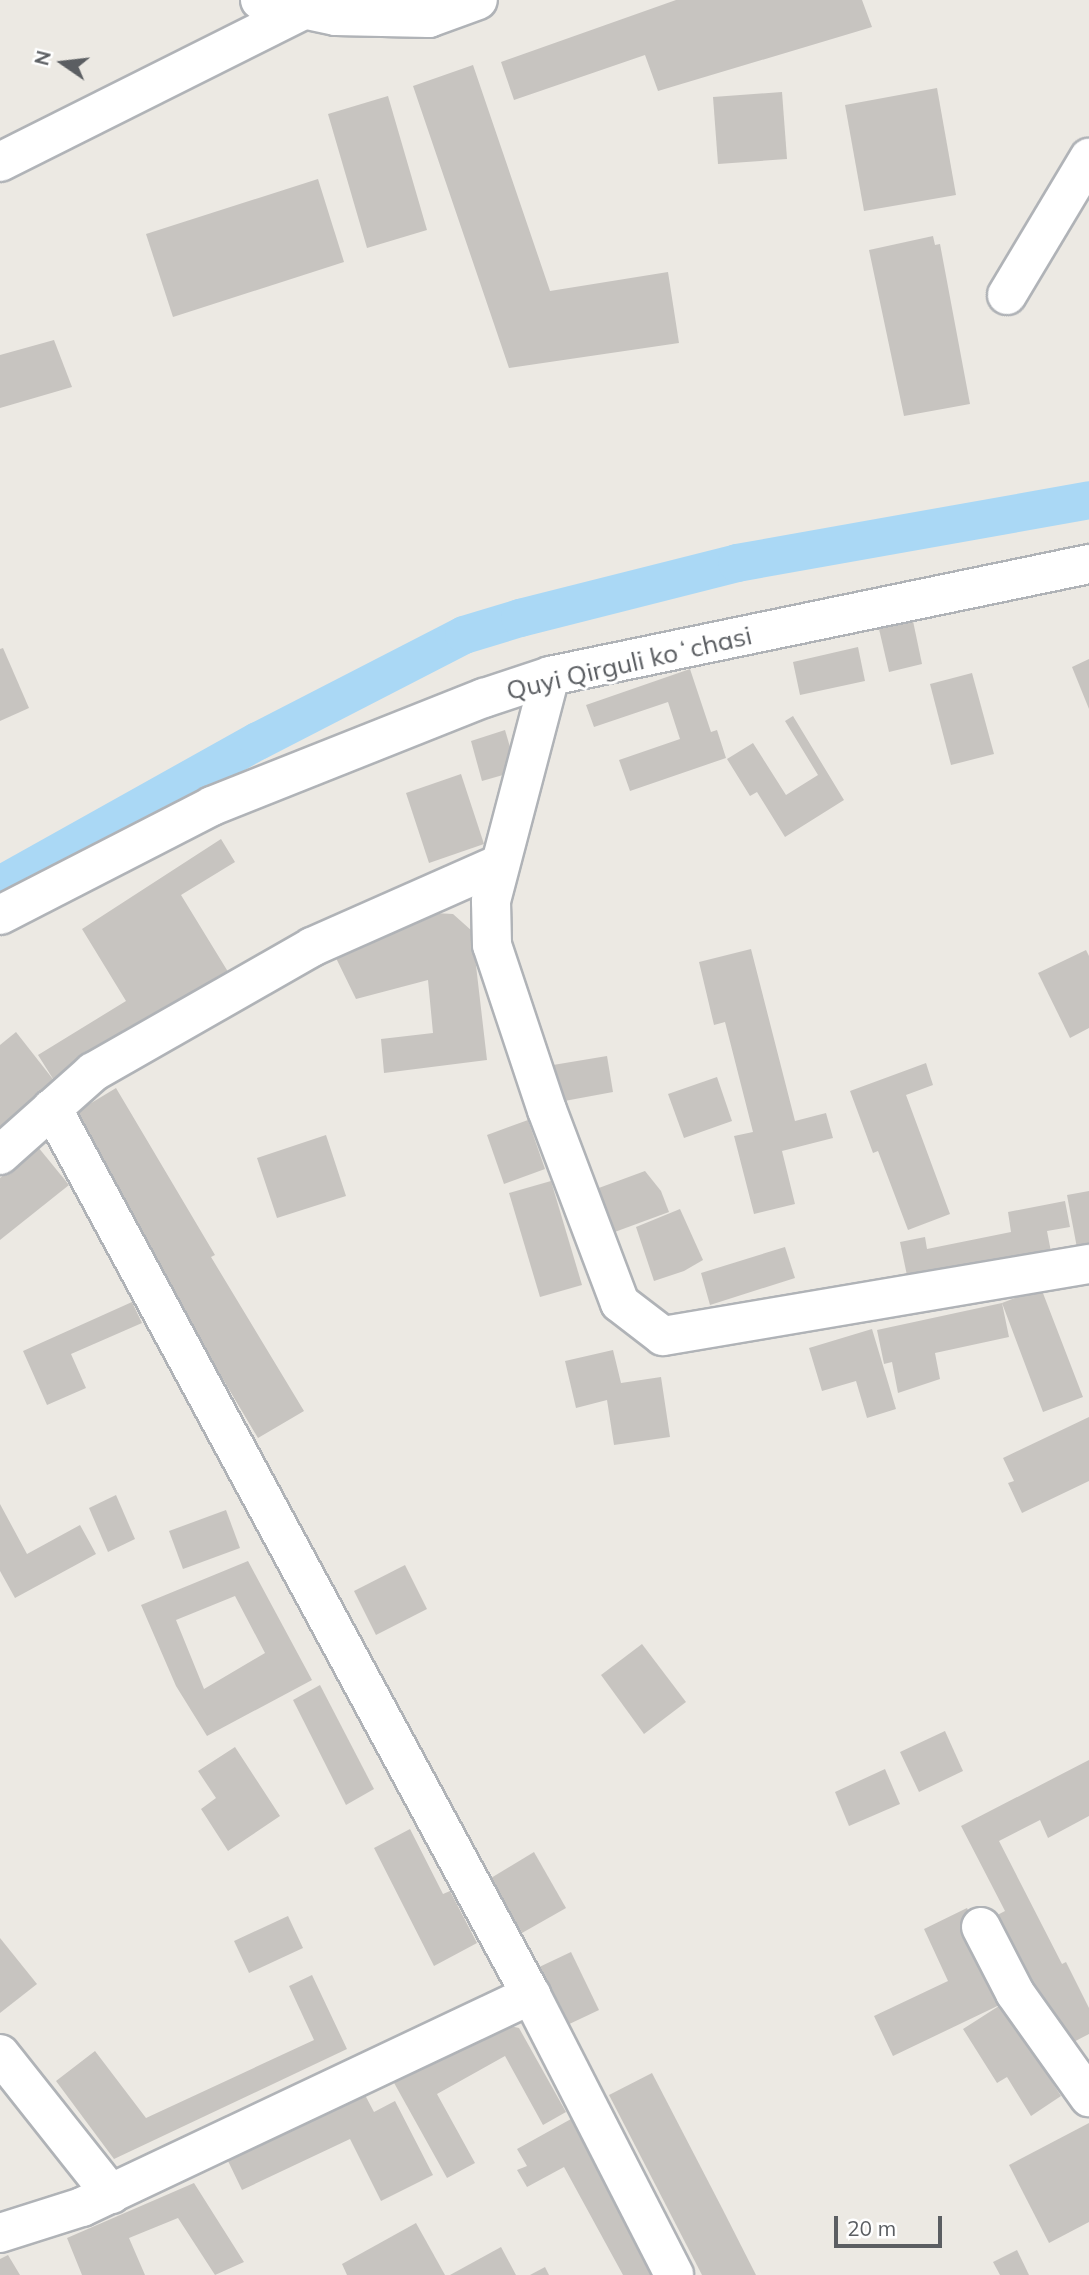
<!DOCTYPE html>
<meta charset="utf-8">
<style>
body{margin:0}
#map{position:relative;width:1089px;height:2275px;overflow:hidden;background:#ece9e3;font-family:Mulish,sans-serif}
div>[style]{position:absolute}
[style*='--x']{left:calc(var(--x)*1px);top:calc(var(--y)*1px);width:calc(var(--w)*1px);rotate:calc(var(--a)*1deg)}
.canal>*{height:38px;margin:-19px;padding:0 19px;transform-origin:19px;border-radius:19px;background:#aad8f5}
.building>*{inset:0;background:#c7c4c0}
.roads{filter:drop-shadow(2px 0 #b0b3b7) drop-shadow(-2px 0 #b0b3b7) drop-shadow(0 2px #b0b3b7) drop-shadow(0 -2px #b0b3b7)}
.minor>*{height:38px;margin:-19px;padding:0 19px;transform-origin:19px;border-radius:19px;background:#fff}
span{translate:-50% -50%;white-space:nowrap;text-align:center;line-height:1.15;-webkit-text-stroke:6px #fff;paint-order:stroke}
.street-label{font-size:26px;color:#5b5e62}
.north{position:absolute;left:28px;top:28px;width:70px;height:70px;-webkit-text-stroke:5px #fff;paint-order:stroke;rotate:284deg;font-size:19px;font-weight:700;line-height:28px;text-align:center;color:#5b5e62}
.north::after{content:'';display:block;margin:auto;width:24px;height:32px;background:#5b5e62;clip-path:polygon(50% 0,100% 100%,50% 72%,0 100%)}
.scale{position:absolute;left:834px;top:2216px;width:108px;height:32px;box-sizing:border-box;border:4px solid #5b5e62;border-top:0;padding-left:9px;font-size:21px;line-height:24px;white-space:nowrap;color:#5b5e62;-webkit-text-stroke:5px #fff;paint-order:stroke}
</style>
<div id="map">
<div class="canal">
<i style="--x:0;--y:885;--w:295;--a:-29.2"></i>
<i style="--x:258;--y:741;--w:232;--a:-27.2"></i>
<i style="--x:464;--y:635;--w:59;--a:-16.9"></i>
<i style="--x:520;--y:618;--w:224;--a:-14.2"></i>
<i style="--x:737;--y:563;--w:358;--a:-10.1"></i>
</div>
<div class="building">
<i style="clip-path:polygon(676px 0,862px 0,872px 27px,658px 91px,645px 55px,514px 100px,501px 62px)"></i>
<i style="clip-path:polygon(473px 65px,550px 291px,668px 272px,679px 343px,509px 368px,413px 86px)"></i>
<i style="clip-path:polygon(937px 88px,956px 195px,864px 211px,845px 105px)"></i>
<i style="clip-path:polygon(782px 92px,787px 159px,718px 164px,713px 97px)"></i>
<i style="clip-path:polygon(388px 96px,427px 230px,367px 248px,328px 114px)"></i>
<i style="clip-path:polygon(318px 179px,344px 262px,173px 317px,146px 234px)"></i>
<i style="clip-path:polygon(933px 236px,935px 245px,940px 244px,970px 404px,904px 416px,869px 250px)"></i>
<i style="clip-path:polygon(54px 340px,72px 387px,0 408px,0 355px)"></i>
<i style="clip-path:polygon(913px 621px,922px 664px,889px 672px,879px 629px)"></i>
<i style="clip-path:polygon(858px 647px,865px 681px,800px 695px,793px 662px)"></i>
<i style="clip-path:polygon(3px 648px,29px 708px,0 721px,0 649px)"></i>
<i style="clip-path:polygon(1089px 659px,1089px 709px,1072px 667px)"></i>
<i style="clip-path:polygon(690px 669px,711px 732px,717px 730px,726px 758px,630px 791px,619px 760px,680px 739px,668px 702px,594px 727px,586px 705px)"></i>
<i style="clip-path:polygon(972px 673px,994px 754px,951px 765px,930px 684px)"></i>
<i style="clip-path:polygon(793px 716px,844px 800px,785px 837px,757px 792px,750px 796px,727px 759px,753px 743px,786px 795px,818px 775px,785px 721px)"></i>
<i style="clip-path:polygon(505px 730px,517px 771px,482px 781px,471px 741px)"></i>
<i style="clip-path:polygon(461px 774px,484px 844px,429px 863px,406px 793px)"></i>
<i style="clip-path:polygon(221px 839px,235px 862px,181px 895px,230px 975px,55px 1082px,38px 1055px,126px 1001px,82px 929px)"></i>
<i style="clip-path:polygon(416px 912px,453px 914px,472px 931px,487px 1060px,384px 1073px,381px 1039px,433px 1033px,428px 980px,356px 999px,335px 956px)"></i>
<i style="clip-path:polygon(751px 949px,795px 1121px,826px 1113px,833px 1138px,782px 1151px,795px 1204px,754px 1214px,734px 1136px,753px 1132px,725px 1022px,714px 1025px,699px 962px)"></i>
<i style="clip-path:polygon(1086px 950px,1089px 956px,1089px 1028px,1070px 1038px,1038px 973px)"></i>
<i style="clip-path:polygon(16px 1032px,63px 1092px,0 1141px,0 1045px)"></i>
<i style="clip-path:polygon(607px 1056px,613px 1092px,559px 1102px,553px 1065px)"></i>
<i style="clip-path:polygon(926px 1063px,933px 1085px,906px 1095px,950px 1214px,908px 1230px,878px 1151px,873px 1153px,850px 1091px)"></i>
<i style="clip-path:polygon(717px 1077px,732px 1121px,684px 1138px,668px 1094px)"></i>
<i style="clip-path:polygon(116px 1088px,215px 1255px,211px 1257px,304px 1411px,258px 1438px,118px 1203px,124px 1199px,73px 1114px)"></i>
<i style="clip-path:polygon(528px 1120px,545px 1169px,504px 1184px,487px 1135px)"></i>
<i style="clip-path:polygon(326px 1135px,346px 1196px,277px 1218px,257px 1158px)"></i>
<i style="clip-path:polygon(38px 1147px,69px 1185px,0 1240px,0 1178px)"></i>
<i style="clip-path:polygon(645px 1171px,661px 1191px,669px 1212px,612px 1233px,596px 1189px)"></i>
<i style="clip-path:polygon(551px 1181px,582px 1285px,540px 1297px,509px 1193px)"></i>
<i style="clip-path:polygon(1089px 1191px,1089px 1245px,1077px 1248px,1067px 1195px)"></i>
<i style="clip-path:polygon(1065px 1201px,1070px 1227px,1047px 1231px,1052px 1257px,909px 1285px,900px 1242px,925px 1237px,927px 1249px,1011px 1232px,1008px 1212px)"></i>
<i style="clip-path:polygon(680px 1209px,703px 1260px,684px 1271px,654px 1281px,636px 1227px)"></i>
<i style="clip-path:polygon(785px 1247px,795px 1278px,710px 1305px,701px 1273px)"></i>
<i style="clip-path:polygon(1041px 1288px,1083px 1397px,1043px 1412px,1002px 1303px,1009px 1337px,935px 1353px,940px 1379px,898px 1393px,892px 1362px,884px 1364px,877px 1330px,1002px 1303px)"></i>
<i style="clip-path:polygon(132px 1302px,142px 1323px,71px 1354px,86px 1388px,47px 1405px,23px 1351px)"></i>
<i style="clip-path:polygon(872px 1329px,896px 1409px,867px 1418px,856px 1381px,822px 1391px,809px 1348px)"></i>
<i style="clip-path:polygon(613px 1350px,621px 1383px,661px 1377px,670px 1437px,614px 1445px,607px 1400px,576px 1408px,565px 1361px)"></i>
<i style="clip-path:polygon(1089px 1417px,1089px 1481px,1022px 1513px,1008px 1483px,1014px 1481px,1003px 1458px)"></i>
<i style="clip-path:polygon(116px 1495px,135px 1539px,108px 1552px,89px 1508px)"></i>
<i style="clip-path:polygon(0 1504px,27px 1554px,80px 1525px,96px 1554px,15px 1598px,0 1571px)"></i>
<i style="clip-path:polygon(226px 1510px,240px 1548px,183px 1569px,169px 1531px)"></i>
<i style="clip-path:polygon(evenodd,248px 1561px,312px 1680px,207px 1736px,176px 1686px,141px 1605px,248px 1561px,235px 1596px,265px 1653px,204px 1689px,176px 1620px,235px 1596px)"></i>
<i style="clip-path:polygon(405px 1565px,427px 1609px,376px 1635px,354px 1591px)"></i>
<i style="clip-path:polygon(642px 1644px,686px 1702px,644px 1734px,601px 1675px)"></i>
<i style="clip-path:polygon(320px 1685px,374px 1789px,346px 1805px,293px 1700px)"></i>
<i style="clip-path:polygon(945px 1731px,963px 1771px,919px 1792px,900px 1752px)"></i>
<i style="clip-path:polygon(235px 1747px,280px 1816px,228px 1851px,201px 1809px,216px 1798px,198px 1771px)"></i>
<i style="clip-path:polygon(1089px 1760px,1089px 1816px,1048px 1838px,1040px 1820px,999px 1841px,1062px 1964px,1066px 1962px,1089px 2008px,1089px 2034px,1058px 2050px,984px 1922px,1005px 1911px,961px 1826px)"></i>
<i style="clip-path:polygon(885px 1769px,900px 1804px,849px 1826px,835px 1792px)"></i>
<i style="clip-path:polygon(410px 1829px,443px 1894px,450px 1891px,477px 1943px,434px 1966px,374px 1848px)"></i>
<i style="clip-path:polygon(534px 1852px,566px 1908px,522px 1933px,491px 1878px)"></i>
<i style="clip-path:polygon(967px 1908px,1010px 2000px,893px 2056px,874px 2016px,948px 1981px,924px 1929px)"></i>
<i style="clip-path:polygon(288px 1916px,303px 1948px,249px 1973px,234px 1941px)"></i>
<i style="clip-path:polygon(0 1938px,37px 1984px,0 2013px)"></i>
<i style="clip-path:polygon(571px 1952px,599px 2010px,563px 2027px,535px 1969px)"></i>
<i style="clip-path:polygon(312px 1975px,347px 2049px,114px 2159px,56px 2081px,95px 2051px,146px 2118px,314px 2040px,289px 1986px)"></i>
<i style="clip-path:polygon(1002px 2004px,1061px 2096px,1031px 2116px,1007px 2077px,997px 2083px,963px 2029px)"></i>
<i style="clip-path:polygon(506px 2025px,519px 2028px,566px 2112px,543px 2125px,505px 2056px,437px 2094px,475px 2163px,447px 2178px,393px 2081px)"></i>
<i style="clip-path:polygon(652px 2073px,723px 2210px,756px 2275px,702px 2275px,609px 2095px)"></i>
<i style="clip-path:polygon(365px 2095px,374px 2112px,395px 2101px,433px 2175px,381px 2201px,350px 2139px,242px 2190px,228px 2161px)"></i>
<i style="clip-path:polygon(571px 2119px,658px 2275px,623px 2275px,564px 2167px,527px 2187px,517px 2170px,527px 2166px,517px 2149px)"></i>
<i style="clip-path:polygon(1089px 2123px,1089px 2222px,1049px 2243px,1009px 2165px)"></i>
<i style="clip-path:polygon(194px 2183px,244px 2262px,215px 2275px,178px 2218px,129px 2238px,145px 2275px,82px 2275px,67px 2238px)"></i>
<i style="clip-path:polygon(416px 2223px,445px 2275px,347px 2275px,342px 2264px)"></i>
<i style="clip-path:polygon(501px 2247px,516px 2275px,450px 2275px)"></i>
<i style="clip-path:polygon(1017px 2250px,1029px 2275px,1000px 2275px,993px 2262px)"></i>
<i style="clip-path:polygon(8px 2255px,20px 2275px,0 2275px,0 2259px)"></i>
<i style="clip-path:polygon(545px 2267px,549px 2275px,530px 2275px)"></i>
</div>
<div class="roads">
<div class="minor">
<i style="--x:260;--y:0;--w:78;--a:11.9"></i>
<i style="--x:336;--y:16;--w:93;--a:1.2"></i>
<i style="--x:429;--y:18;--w:52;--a:-20.2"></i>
<i style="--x:0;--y:162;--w:342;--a:-26.6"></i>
<i style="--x:1007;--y:295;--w:160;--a:-59.1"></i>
<i style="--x:550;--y:676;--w:233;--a:104.7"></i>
<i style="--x:491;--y:901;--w:44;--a:88.7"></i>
<i style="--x:492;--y:945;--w:174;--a:71.6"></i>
<i style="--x:547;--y:1110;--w:206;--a:69.3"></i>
<i style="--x:620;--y:1303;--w:54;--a:37.5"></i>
<i style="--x:663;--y:1336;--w:432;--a:-9.6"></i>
<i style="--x:0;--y:915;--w:238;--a:-27.2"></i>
<i style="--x:212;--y:806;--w:293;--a:-21.7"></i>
<i style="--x:484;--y:698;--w:70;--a:-18.4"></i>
<i style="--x:550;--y:676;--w:551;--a:-11.74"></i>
<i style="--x:52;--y:1108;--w:1008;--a:61.63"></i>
<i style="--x:531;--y:1995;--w:314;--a:62.9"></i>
<i style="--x:0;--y:1155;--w:125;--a:-41.7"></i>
<i style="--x:93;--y:1072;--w:252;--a:-29.7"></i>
<i style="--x:312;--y:947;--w:205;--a:-23.9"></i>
<i style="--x:981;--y:1927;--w:74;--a:62.7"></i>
<i style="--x:1015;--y:1993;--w:128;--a:54.6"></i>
<i style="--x:0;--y:2054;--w:179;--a:51.6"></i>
<i style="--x:0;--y:2233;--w:86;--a:-17.6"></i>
<i style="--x:82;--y:2207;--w:497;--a:-25.3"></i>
</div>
</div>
<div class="street-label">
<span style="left:629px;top:663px;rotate:-13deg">Quyi Qirguli koʻchasi</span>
</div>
<div class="north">N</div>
<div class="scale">20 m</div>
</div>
